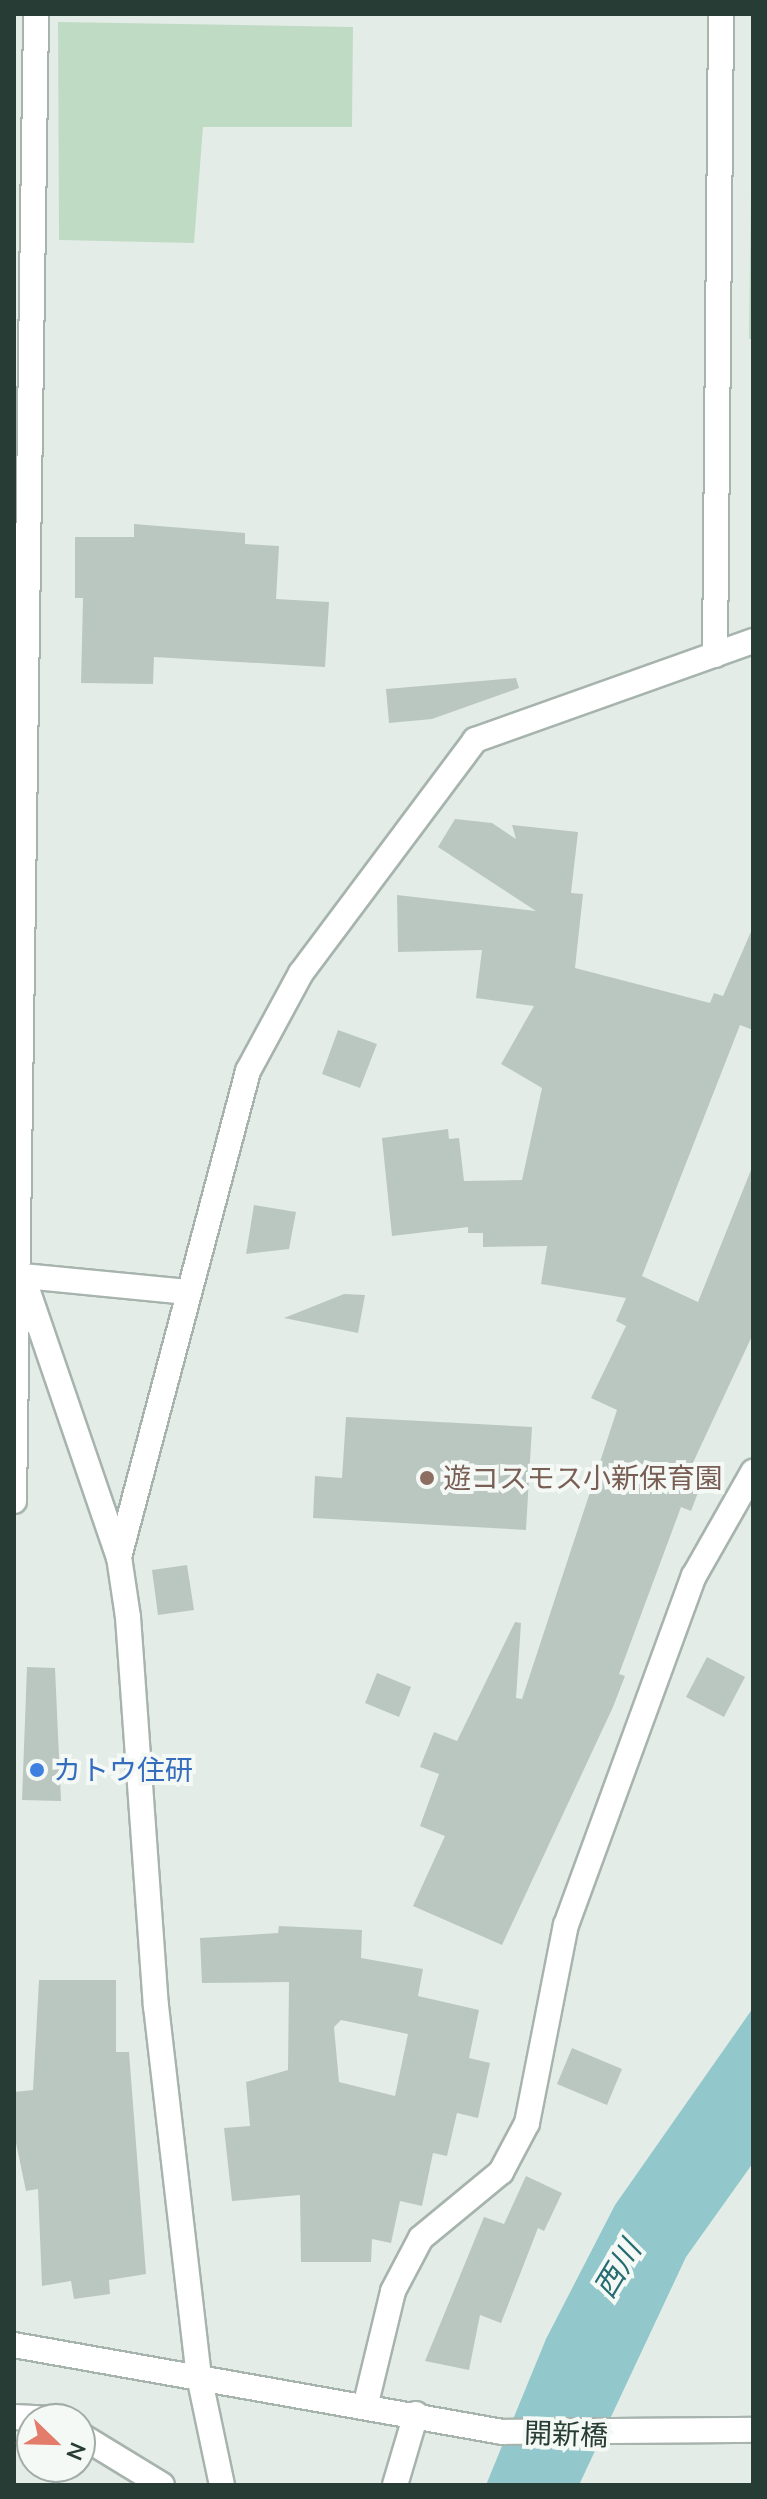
<!DOCTYPE html>
<meta charset="utf-8">
<style>
body{margin:0}
#map{position:relative;width:767px;height:2499px;overflow:hidden;background:#e4ece8;font-family:Mulish,"Noto Sans JP",sans-serif}
div>[style]{position:absolute}
[style*='--x']{left:calc(var(--x)*1px);top:calc(var(--y)*1px);width:calc(var(--w)*1px);rotate:calc(var(--a)*1deg)}
.green>*{inset:0;background:#c0dbc4}
.water>*{inset:0;background:#92c8cb}
.building>*{inset:0;background:#bac7c1}
.roads{filter:drop-shadow(2px 0 #a7b4ae) drop-shadow(-2px 0 #a7b4ae) drop-shadow(0 2px #a7b4ae) drop-shadow(0 -2px #a7b4ae)}
.minor>*{height:24px;margin:-12px;padding:0 12px;transform-origin:12px;border-radius:12px;background:#fff}
.tertiary>*{height:24px;margin:-12px;padding:0 12px;transform-origin:12px;border-radius:12px;background:#fff}
.dots>*{width:22px;height:22px;translate:-50% -50%;box-sizing:border-box;border:4px solid #f5f9f6;border-radius:50%}
span{translate:-50% -50%;white-space:nowrap;text-align:center;line-height:1.15;-webkit-text-stroke:8px #f5f9f6;paint-order:stroke}
.education-label{font-size:28px;color:#785e54}
.left{translate:0 -50%;text-align:left}
.shop-label{font-size:28px;color:#366cbe}
.street-label{font-size:28px;color:#263c34}
.water-label{font-size:30px;color:#256d72;font-style:italic}
.frame{position:absolute;inset:0;border:16px solid #263c34;pointer-events:none}
.north{position:absolute;left:16px;top:2403px;width:80px;height:80px;box-sizing:border-box;background:#f5f9f6;border:2px solid #a2ada8;border-radius:50%;rotate:113deg;font-size:22px;font-weight:700;line-height:32px;text-align:center;color:#263c34}
.north::after{content:'';display:block;margin:auto;width:28px;height:36px;background:#e47c6b;clip-path:polygon(50% 0,100% 100%,50% 72%,0 100%)}
</style>
<div id="map">
<div class="green">
<i style="clip-path:polygon(58px 22px,353px 27px,352px 127px,203px 127px,194px 243px,59px 240px)"></i>
<i style="clip-path:polygon(753px 32px,753px 339px,749px 339px)"></i>
</div>
<div class="water">
<i style="clip-path:polygon(753px 2008px,753px 2163px,686px 2257px,579px 2485px,486px 2485px,546px 2339px,615px 2205px)"></i>
</div>
<div class="building">
<i style="clip-path:polygon(134px 524px,245px 533px,245px 544px,279px 546px,276px 599px,329px 602px,325px 667px,154px 657px,153px 684px,81px 683px,83px 598px,75px 598px,75px 537px,134px 537px)"></i>
<i style="clip-path:polygon(516px 678px,519px 688px,432px 719px,389px 723px,386px 689px)"></i>
<i style="clip-path:polygon(455px 819px,492px 823px,516px 839px,512px 825px,578px 832px,571px 893px,583px 894px,575px 968px,710px 1003px,714px 993px,723px 996px,753px 927px,753px 1030px,740px 1025px,642px 1276px,698px 1302px,753px 1165px,753px 1334px,691px 1467px,705px 1474px,691px 1511px,681px 1507px,619px 1674px,625px 1676px,613px 1707px,502px 1945px,413px 1906px,445px 1836px,420px 1826px,439px 1774px,420px 1767px,434px 1732px,457px 1741px,515px 1622px,521px 1623px,516px 1698px,522px 1699px,617px 1410px,591px 1398px,626px 1326px,616px 1321px,626px 1298px,541px 1284px,547px 1246px,483px 1247px,483px 1233px,468px 1233px,468px 1227px,392px 1236px,382px 1138px,448px 1129px,449px 1139px,459px 1138px,464px 1181px,522px 1180px,542px 1088px,501px 1064px,534px 1006px,476px 998px,482px 950px,398px 952px,397px 895px,536px 911px,438px 847px)"></i>
<i style="clip-path:polygon(338px 1030px,377px 1044px,360px 1088px,322px 1074px)"></i>
<i style="clip-path:polygon(254px 1205px,296px 1212px,289px 1249px,246px 1254px)"></i>
<i style="clip-path:polygon(344px 1294px,365px 1295px,358px 1333px,284px 1318px)"></i>
<i style="clip-path:polygon(346px 1417px,532px 1427px,526px 1530px,313px 1518px,315px 1476px,342px 1478px)"></i>
<i style="clip-path:polygon(187px 1565px,194px 1610px,158px 1615px,152px 1570px)"></i>
<i style="clip-path:polygon(707px 1657px,745px 1677px,724px 1717px,686px 1697px)"></i>
<i style="clip-path:polygon(27px 1667px,55px 1668px,61px 1801px,22px 1800px)"></i>
<i style="clip-path:polygon(377px 1673px,411px 1687px,399px 1717px,365px 1703px)"></i>
<i style="clip-path:polygon(evenodd,279px 1926px,362px 1930px,361px 1958px,423px 1969px,418px 1996px,479px 2010px,469px 2058px,490px 2063px,478px 2118px,457px 2113px,447px 2156px,433px 2153px,422px 2206px,400px 2201px,391px 2243px,372px 2239px,371px 2262px,301px 2262px,300px 2195px,232px 2201px,224px 2128px,250px 2126px,246px 2082px,288px 2070px,289px 1982px,202px 1983px,200px 1938px,278px 1933px,279px 1926px,341px 2020px,408px 2034px,395px 2096px,339px 2082px,334px 2027px,341px 2020px)"></i>
<i style="clip-path:polygon(39px 1980px,116px 1980px,116px 2052px,129px 2052px,146px 2274px,109px 2280px,110px 2294px,74px 2299px,71px 2281px,42px 2286px,38px 2189px,26px 2191px,14px 2133px,14px 2092px,33px 2090px)"></i>
<i style="clip-path:polygon(572px 2048px,622px 2069px,607px 2105px,557px 2084px)"></i>
<i style="clip-path:polygon(526px 2176px,562px 2193px,544px 2231px,538px 2228px,501px 2323px,480px 2315px,469px 2370px,425px 2361px,484px 2217px,504px 2224px)"></i>
</div>
<div class="roads">
<div class="minor">
<i style="--x:715;--y:655;--w:641;--a:-89.46"></i>
<i style="--x:14;--y:1275;--w:173;--a:5.6"></i>
<i style="--x:27;--y:1289;--w:283;--a:71.1"></i>
<i style="--x:119;--y:1557;--w:61;--a:81.5"></i>
<i style="--x:128;--y:1617;--w:390;--a:85.9"></i>
<i style="--x:156;--y:2006;--w:372;--a:83.4"></i>
<i style="--x:14;--y:1501;--w:1487;--a:-89.15"></i>
<i style="--x:119;--y:1557;--w:503;--a:-75.13"></i>
<i style="--x:248;--y:1071;--w:111;--a:-61.6"></i>
<i style="--x:301;--y:973;--w:291;--a:-53.2"></i>
<i style="--x:475;--y:740;--w:295;--a:-19.6"></i>
<i style="--x:366;--y:2403;--w:115;--a:-76.4"></i>
<i style="--x:393;--y:2291;--w:60;--a:-62.2"></i>
<i style="--x:421;--y:2238;--w:104;--a:-39.5"></i>
<i style="--x:501;--y:2172;--w:55;--a:-62"></i>
<i style="--x:527;--y:2123;--w:202;--a:-78.9"></i>
<i style="--x:566;--y:1925;--w:372;--a:-69.9"></i>
<i style="--x:694;--y:1576;--w:120;--a:-60.4"></i>
<i style="--x:14;--y:2417;--w:40;--a:2.9"></i>
<i style="--x:80;--y:2435;--w:96;--a:31.4"></i>
<i style="--x:395;--y:2485;--w:74;--a:-73.5"></i>
</div>
<div class="tertiary">
<i style="--x:14;--y:2345;--w:496;--a:10.1"></i>
<i style="--x:502;--y:2432;--w:251;--a:-0.5"></i>
<i style="--x:199;--y:2376;--w:111;--a:78.1"></i>
</div>
</div>
<div class="dots">
<i style="left:427px;top:1478px;background:#8d6e63"></i>
<i style="left:37px;top:1770px;background:#3f7fe0"></i>
</div>
<div class="education-label">
<span class="left" style="left:443px;top:1478px">遊コスモス小新保育園</span>
</div>
<div class="shop-label">
<span class="left" style="left:53px;top:1770px">カトウ住研</span>
</div>
<div class="street-label">
<span style="left:566px;top:2434px;rotate:2deg">開新橋</span>
</div>
<div class="water-label">
<span style="left:617px;top:2269px;rotate:-59deg">西川</span>
</div>
<div class="frame"></div>
<div class="north">N</div>
</div>
